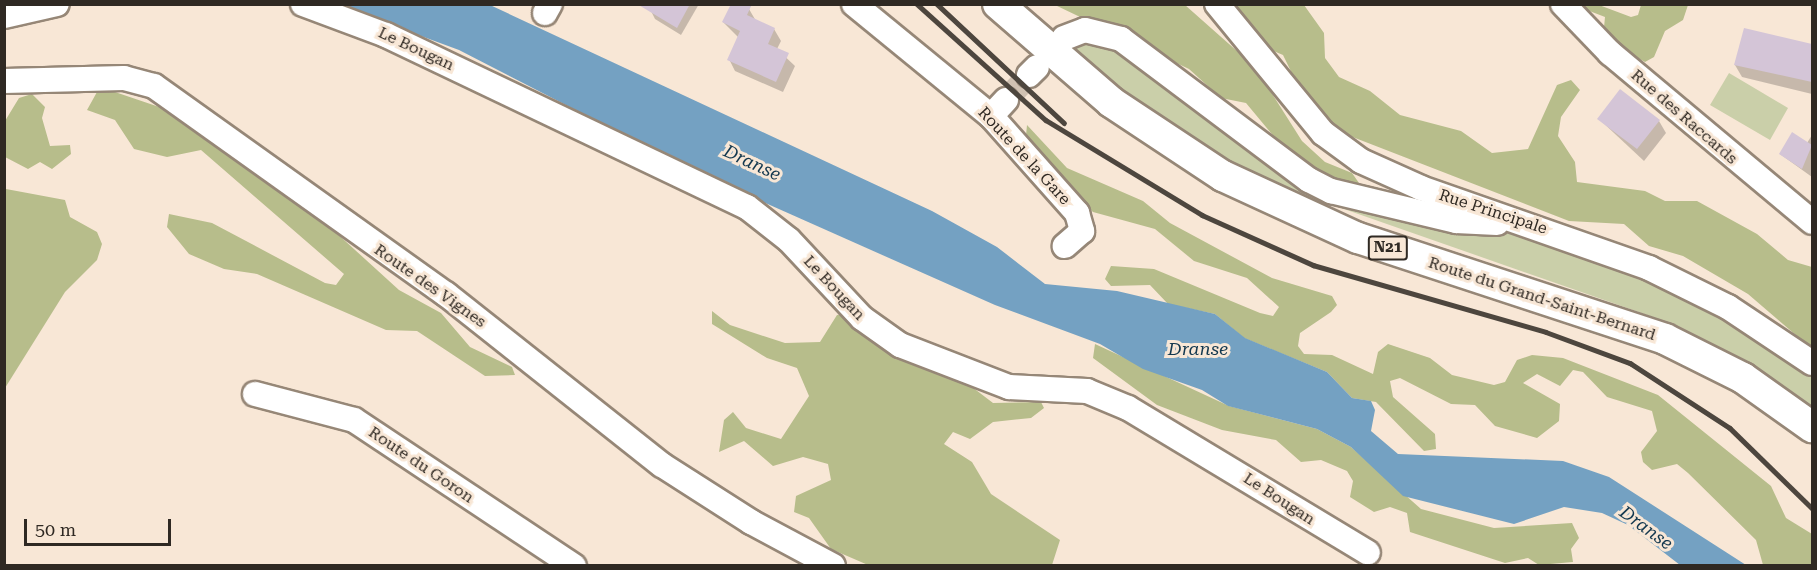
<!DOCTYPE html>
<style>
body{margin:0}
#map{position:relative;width:1817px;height:570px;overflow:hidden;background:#f8e7d6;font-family:"Roboto Serif",serif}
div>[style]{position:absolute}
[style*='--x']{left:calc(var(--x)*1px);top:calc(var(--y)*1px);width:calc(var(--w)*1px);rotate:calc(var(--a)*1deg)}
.green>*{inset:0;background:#cacfa9}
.forest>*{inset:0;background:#b7bd8b}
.water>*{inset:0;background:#74a1c2}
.shadow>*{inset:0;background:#0003}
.building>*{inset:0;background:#d4c5d7}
.minor-tunnel>*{height:24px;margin-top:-12px;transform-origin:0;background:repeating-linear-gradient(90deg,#d0c1b2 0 24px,transparent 0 36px)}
.roads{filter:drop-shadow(2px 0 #968777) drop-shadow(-2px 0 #968777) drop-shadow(0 2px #968777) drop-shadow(0 -2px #968777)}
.minor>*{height:24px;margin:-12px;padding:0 12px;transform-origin:12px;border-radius:12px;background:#fff}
.major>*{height:30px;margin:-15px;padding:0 15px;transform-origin:15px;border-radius:15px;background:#fff}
.rail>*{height:4.5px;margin:-2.25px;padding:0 2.25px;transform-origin:2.25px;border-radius:2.25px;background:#4d463e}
span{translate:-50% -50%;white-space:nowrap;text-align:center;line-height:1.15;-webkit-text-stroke:6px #f8e7d6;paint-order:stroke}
.shield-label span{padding:2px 4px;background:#f8e7d6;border:2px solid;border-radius:4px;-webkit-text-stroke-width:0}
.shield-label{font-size:15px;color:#2f2923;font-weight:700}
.street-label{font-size:16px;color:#2f2923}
.water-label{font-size:18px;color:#13384f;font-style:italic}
.frame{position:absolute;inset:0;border:6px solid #2f2923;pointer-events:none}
.scale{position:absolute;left:24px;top:519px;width:147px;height:27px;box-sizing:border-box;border:3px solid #2f2923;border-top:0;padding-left:8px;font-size:18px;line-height:21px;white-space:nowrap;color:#2f2923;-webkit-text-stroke:4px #f8e7d6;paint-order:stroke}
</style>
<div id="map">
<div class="green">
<i style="clip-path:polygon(1107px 39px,1294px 175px,1495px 232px,1518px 234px,1617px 265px,1693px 299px,1812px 376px,1812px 408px,1745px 362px,1673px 324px,1281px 187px,1240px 168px,1142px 105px,1067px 45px)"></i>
<i style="clip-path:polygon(1729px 73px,1788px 108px,1770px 140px,1710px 105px)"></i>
</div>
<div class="forest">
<i style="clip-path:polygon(1055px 5px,1185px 5px,1255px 67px,1302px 141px,1325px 162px,1352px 173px,1359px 183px,1341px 188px,1286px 151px,1246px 103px,1221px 98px,1189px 69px)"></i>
<i style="clip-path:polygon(1231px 5px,1304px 5px,1324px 33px,1325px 58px,1339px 77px,1370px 91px,1400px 115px,1461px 131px,1492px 153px,1528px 149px,1557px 85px,1571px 80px,1580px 90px,1561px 117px,1558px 136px,1575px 162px,1577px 182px,1645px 191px,1665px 201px,1697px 201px,1757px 234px,1788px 260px,1812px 267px,1812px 349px,1748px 294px,1683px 256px,1649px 246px,1624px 224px,1569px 221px,1350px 136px,1306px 102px,1283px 55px,1269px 49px)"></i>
<i style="clip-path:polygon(1574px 5px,1599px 5px,1631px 17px,1638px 15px,1641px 5px,1688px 5px,1683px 20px,1665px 31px,1654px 57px,1645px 62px,1603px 38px,1605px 17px)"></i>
<i style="clip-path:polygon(112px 91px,171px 111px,229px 152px,332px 229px,399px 290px,441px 313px,470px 347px,512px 367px,515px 375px,485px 376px,417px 331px,386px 330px,257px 274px,224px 269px,189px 254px,167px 227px,169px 214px,212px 223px,325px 283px,336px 285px,344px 274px,201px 150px,167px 157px,134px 149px,115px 120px,87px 110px,97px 92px)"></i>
<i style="clip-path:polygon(32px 94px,45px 107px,42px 118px,50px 146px,70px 145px,71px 154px,52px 169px,40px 162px,28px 169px,5px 157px,5px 121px,19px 98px)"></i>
<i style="clip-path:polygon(1027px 125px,1067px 168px,1143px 201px,1170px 223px,1272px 278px,1332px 296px,1337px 305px,1331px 312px,1300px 333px,1298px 346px,1304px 354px,1332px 355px,1373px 374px,1378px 352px,1388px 344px,1430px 358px,1452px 375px,1494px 385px,1505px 382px,1517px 360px,1532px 355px,1563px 358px,1658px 395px,1771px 486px,1786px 518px,1812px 534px,1812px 565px,1763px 565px,1756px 540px,1688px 473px,1677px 464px,1652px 470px,1643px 462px,1641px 452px,1657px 431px,1652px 411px,1607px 397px,1583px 372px,1573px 370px,1560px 386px,1537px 374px,1523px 383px,1560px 404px,1559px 421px,1537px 438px,1495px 426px,1475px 405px,1451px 404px,1400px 378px,1390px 381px,1393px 397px,1435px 434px,1436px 449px,1424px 451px,1376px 402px,1352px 398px,1327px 372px,1244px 338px,1215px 314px,1168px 304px,1150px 285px,1111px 286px,1105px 279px,1111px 266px,1154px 269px,1260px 313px,1273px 316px,1279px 307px,1247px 278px,1194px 261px,1155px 229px,1093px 212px,1025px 146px)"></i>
<i style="clip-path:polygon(6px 189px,65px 200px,70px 217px,97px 232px,102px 244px,97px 260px,65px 292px,5px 388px)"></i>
<i style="clip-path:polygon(712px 311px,730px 325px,785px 343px,820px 342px,837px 315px,844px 314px,955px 374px,993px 403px,1041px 402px,1044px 408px,1031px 418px,993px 422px,970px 439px,953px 432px,944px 444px,972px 462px,991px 494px,1060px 540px,1052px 565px,868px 565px,831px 549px,809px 518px,794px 512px,796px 496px,831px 480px,828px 464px,803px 457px,773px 466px,744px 441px,719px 452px,724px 420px,733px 412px,746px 428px,781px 439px,809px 396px,797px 368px,767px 358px,712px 324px)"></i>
<i style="clip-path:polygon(1095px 344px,1229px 406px,1317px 429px,1351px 447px,1421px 509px,1494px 528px,1572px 523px,1579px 538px,1571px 549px,1573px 562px,1539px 565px,1528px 558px,1505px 563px,1410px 532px,1407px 513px,1390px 507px,1374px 512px,1350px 497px,1353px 481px,1347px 471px,1321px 460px,1301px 462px,1276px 440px,1222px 430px,1157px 405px,1093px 358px)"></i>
</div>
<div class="water">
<i style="clip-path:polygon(337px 5px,490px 5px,932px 211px,997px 247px,1045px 284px,1117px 291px,1215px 314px,1245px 338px,1327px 372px,1352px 398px,1371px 401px,1375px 410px,1371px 431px,1398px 454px,1563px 461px,1609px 477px,1746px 565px,1680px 565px,1628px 525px,1602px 513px,1564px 507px,1514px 524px,1403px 496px,1351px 447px,1317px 429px,1228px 406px,1202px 390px,1143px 369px,1100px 344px,995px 305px,702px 175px,459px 50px)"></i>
</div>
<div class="shadow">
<i style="clip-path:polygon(655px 4px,699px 4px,681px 35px,655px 19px,651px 11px)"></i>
<i style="clip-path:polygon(749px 9px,756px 21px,774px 29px,781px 41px,777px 49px,795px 66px,783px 92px,735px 71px,729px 59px,739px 38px,723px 22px)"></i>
<i style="clip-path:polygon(1745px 30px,1812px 46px,1812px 94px,1742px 77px,1735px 65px)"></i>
<i style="clip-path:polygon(1599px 119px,1659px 121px,1666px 133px,1644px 161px)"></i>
<i style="clip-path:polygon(1812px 135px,1812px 177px,1780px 154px,1807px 143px)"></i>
</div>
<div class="building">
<i style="clip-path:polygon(637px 4px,690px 4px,677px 28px)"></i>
<i style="clip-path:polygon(731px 4px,752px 4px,747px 15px,775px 28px,768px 44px,789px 53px,776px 82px,727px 60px,740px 31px,722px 22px)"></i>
<i style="clip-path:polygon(1744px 28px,1812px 44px,1812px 82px,1734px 65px)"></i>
<i style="clip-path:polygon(1620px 89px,1660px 120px,1637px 149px,1597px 119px)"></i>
<i style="clip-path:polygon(1792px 132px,1812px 145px,1802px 169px,1779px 154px)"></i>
</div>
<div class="minor-tunnel">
<i style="--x:1006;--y:100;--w:34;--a:-47"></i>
</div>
<div class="roads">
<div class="minor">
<i style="--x:303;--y:4;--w:89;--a:20.5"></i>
<i style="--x:386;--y:35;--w:400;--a:25.5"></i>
<i style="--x:747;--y:207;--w:53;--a:38.2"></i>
<i style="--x:789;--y:240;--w:107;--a:46.9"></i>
<i style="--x:862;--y:318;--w:47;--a:35.4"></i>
<i style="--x:900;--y:345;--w:117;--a:21.1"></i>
<i style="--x:1009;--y:387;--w:78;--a:2.9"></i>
<i style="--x:1087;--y:391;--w:44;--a:22.5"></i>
<i style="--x:1128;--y:408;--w:280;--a:31.1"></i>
<i style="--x:854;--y:4;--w:177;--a:39.3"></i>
<i style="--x:991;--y:116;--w:130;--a:48.4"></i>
<i style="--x:1077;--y:213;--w:19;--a:74"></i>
<i style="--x:1082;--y:231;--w:23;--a:139"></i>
<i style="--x:1217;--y:4;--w:167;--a:50.6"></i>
<i style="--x:1323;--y:133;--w:47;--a:36.4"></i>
<i style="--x:1361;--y:161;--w:66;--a:24.2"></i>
<i style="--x:1421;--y:188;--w:242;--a:19.3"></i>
<i style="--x:1649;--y:268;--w:88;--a:26.3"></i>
<i style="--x:1728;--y:307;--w:101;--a:33.7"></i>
<i style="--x:1563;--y:4;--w:68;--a:46.2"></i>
<i style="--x:1610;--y:53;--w:263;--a:39.9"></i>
<i style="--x:545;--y:13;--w:10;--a:-61"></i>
<i style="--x:4;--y:16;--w:54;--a:-12.8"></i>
<i style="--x:1064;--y:38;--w:22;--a:-21"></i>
<i style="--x:1085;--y:30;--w:37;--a:14"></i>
<i style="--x:1121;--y:39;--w:235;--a:36.9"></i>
<i style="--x:1309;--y:180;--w:25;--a:27"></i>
<i style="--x:1331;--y:191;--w:129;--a:13.5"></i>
<i style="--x:1456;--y:221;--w:41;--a:2.8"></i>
<i style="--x:1029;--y:75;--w:11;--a:-45"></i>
<i style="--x:4;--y:81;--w:120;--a:-1.4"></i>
<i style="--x:124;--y:78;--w:31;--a:15"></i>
<i style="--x:154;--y:86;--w:359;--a:35.5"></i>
<i style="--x:446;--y:294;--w:275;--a:38.4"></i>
<i style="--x:662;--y:465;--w:106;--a:32.6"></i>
<i style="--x:751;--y:522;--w:93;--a:28.2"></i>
<i style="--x:991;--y:116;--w:22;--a:-47"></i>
<i style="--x:255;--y:394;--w:102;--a:14.7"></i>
<i style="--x:354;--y:420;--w:264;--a:33.6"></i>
</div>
<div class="major">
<i style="--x:998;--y:4;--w:150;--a:40.9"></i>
<i style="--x:1111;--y:102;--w:134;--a:33.5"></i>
<i style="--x:1223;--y:176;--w:149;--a:24.7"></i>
<i style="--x:1358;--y:238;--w:323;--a:18.2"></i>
<i style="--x:1665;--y:339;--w:87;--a:26.6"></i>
<i style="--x:1743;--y:378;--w:85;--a:35.4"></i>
</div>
</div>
<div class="rail">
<i style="--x:917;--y:4;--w:173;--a:42"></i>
<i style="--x:1046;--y:120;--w:183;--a:31.3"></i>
<i style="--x:1202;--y:215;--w:122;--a:24.2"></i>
<i style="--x:1313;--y:265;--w:242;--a:16"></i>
<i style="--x:1546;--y:332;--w:90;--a:20.3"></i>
<i style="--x:1630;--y:363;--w:119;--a:33"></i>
<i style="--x:1730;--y:428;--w:115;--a:44.3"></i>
<i style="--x:937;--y:4;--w:174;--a:43.1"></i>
</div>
<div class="shield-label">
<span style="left:1388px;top:248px">N21</span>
</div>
<div class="street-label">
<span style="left:416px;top:49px;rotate:25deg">Le Bougan</span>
<span style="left:1684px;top:117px;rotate:41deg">Rue des Raccards</span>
<span style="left:1024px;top:156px;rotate:47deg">Route de la Gare</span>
<span style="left:1493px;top:212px;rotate:18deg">Rue Principale</span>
<span style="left:430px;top:286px;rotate:35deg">Route des Vignes</span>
<span style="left:834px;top:288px;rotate:47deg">Le Bougan</span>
<span style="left:1542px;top:299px;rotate:18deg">Route du Grand-Saint-Bernard</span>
<span style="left:421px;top:465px;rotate:34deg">Route du Goron</span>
<span style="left:1279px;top:499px;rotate:33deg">Le Bougan</span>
</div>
<div class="water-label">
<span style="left:752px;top:163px;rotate:25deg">Dranse</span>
<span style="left:1198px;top:349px">Dranse</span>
<span style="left:1646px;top:528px;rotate:36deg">Dranse</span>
</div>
<div class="frame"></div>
<div class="scale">50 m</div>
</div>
